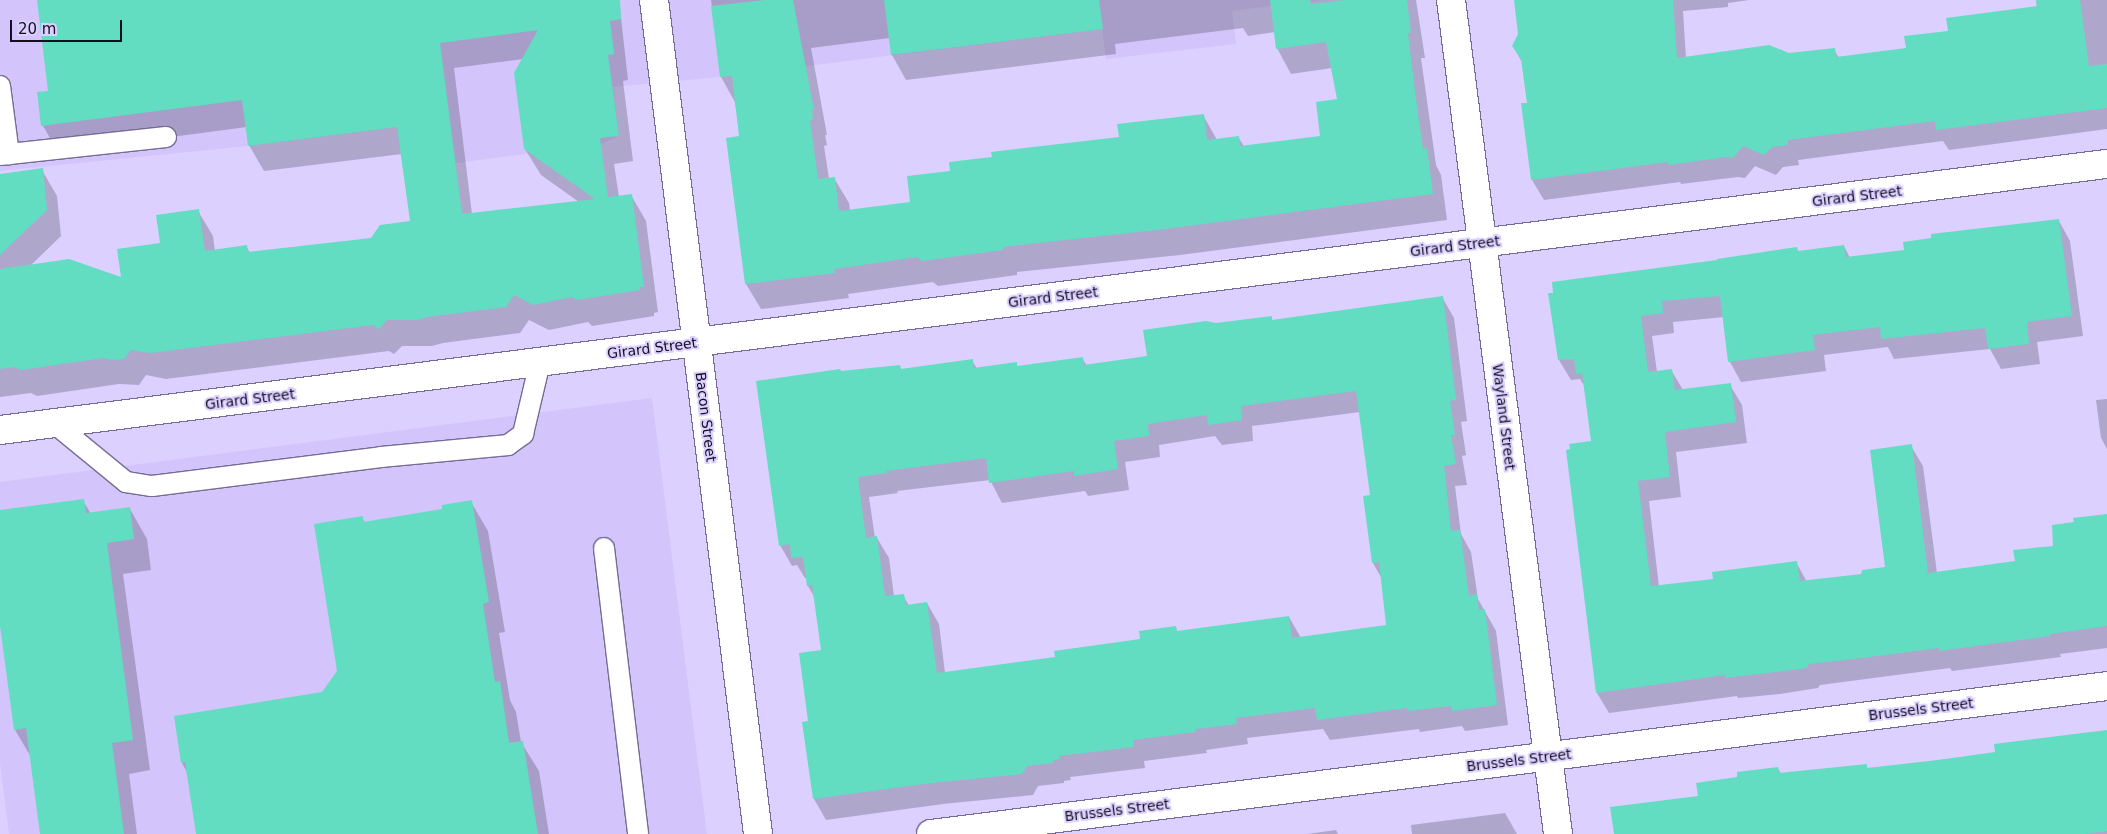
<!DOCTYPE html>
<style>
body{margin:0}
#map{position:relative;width:2107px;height:834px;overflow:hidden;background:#dbd0ff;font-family:"DejaVu Sans",sans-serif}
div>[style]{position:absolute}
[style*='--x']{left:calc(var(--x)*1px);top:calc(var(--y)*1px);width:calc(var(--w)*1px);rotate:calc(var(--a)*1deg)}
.built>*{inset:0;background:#d3c5fb}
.shadow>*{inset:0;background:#0003}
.building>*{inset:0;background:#62ddc2}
.roads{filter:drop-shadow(1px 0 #766b94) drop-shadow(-1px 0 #766b94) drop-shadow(0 1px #766b94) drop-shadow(0 -1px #766b94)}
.lane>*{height:20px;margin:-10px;padding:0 10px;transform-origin:10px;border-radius:10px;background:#fff}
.street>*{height:28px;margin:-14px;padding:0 14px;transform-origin:14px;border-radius:14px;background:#fff}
span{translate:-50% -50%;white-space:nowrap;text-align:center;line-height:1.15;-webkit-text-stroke:4px #dbd0ff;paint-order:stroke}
.street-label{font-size:14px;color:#130f1e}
.scale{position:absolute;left:10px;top:20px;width:112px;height:22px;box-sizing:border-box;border:2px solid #130f1e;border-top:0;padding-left:6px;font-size:15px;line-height:18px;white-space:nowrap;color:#130f1e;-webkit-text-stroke:4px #dbd0ff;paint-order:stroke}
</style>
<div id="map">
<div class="built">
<i style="clip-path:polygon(0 0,1320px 0,1232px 11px,1236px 44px,1106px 59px,1102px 29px,720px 77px,613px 87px,619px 136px,601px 144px,403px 170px,397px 127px,248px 146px,0 171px)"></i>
<i style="clip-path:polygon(652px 398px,707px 834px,9px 834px,0 763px,0 482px)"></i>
</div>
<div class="shadow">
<i style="clip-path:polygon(evenodd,38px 0,619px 0,628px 80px,623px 81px,633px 161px,614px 164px,619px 197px,631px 195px,646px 221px,658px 312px,654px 313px,654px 316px,592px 326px,588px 322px,549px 330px,529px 320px,520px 333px,443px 343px,432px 346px,402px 346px,394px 354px,389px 351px,166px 379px,146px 375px,139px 385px,119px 384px,37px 396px,31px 393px,0 397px,0 175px,42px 170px,57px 196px,61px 236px,30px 266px,122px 279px,198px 211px,213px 236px,215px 251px,246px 246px,250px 253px,372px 239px,411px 222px,402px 154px,264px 171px,249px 145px,247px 127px,58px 152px,43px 126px,38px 94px,50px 92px,38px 0,523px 59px,525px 149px,541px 175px,579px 202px,472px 214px,454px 68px,523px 59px)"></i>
<i style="clip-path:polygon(evenodd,711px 0,1416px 0,1425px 58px,1421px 58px,1436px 165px,1441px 175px,1447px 220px,1180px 255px,1017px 272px,1017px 275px,938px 286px,933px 282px,848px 294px,849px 298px,761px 309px,746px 284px,740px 137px,735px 102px,721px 77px,711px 0,1243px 28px,1248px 36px,1275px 32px,1277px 48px,1291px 74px,1332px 68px,1338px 100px,1321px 137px,1244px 146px,1238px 137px,1217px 140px,1203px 115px,1120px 138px,952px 172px,912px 203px,850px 211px,849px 203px,834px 178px,829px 179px,824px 146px,827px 145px,825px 135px,827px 135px,811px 48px,890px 38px,892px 55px,906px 80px,1116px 54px,1115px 44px,1243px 28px)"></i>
<i style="clip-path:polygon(1515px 0,1749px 0,1728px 3px,1728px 7px,1683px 11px,1686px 58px,1788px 55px,1834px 50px,1839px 58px,1907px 49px,1949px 32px,2037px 7px,2036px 0,2107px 0,2107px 129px,1949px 150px,1943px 141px,1798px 160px,1799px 165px,1783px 167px,1776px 175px,1755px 166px,1745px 178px,1738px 177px,1681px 184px,1680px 182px,1544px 200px,1532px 180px,1522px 105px,1529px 104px,1523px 64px,1513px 46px,1519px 34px)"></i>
<i style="clip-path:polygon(2059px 221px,2070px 241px,2083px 336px,2037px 342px,2040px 364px,2001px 369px,1990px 349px,1894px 359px,1888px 347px,1824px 355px,1826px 371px,1741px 382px,1730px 362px,1724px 317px,1673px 322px,1674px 333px,1652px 336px,1657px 372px,1671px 370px,1683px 390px,1730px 385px,1742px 405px,1747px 443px,1676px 452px,1681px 497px,1649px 501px,1659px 587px,1714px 580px,1796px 562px,1807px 582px,1862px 575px,1887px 568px,1911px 446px,1923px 466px,1937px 573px,2016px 563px,2054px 547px,2075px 523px,2107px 515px,2107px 648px,2060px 654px,2061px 657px,1952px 671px,1950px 668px,1866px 679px,1820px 685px,1818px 688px,1780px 694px,1738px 698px,1737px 696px,1609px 713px,1597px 693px,1567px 451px,1592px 442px,1585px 387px,1580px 379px,1571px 380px,1559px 360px,1718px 262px,1796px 248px,1799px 252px,1844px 246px,1850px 258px,1906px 251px)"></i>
<i style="clip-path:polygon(evenodd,1442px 297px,1454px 318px,1467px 421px,1461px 422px,1466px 455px,1462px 456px,1467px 485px,1455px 486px,1461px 534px,1471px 552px,1478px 599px,1496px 631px,1508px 725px,1465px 731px,1462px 726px,1420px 732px,1419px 729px,1330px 740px,1323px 729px,1247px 738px,1248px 744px,1206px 750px,1207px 753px,1144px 761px,1145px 768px,1070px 777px,1071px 780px,1064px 781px,1064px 783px,1038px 786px,1033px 795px,943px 804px,826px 820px,814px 799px,803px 723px,809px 722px,822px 651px,815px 598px,808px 586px,807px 578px,805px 578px,797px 565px,792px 566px,780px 545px,841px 372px,899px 366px,902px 370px,972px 360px,977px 369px,1016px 363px,1018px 367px,1082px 358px,1087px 366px,1148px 357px,1216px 325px,1271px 318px,1273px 321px,1442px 297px,1360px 412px,1372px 496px,1373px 563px,1382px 579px,1387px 626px,1301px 638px,1289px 617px,1178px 632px,1175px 627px,1141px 640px,1056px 658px,945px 673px,939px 624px,927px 603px,909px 606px,903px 595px,894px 596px,889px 558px,877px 538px,875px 538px,869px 497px,898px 493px,897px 491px,990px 480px,1002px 503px,1085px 491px,1088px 496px,1129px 490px,1125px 462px,1160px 457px,1159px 445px,1215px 436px,1222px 445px,1253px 441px,1252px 426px,1360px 412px)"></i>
<i style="clip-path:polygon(2107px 399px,2107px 449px,2101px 438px,2096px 400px)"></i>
<i style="clip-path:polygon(83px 501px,91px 514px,130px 509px,147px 539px,151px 570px,123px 574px,150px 770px,129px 774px,137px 834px,42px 834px,31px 757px,15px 730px,0 616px,0 512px)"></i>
<i style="clip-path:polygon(471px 502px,488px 531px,505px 632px,499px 633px,510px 700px,516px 712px,521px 742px,539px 771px,549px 834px,198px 834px,188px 774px,182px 763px,323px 693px,339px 671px,362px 518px,365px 523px,444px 510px)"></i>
<i style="clip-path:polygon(2107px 733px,2107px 834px,1615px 834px,1739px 778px,1778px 768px,1781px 774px,1866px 765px,1868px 769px,1997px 753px)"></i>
<i style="clip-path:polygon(1505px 813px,1517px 834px,1412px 834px,1411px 825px)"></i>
<i style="clip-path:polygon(1336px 830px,1338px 834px,1307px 834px)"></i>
</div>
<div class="building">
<i style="clip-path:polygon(evenodd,37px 0,620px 0,621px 19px,610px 21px,614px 54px,608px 55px,619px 136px,600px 138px,608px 197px,632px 194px,644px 287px,640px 287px,640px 290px,577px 300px,572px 297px,533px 305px,514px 295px,506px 307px,427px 317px,417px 320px,387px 320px,379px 329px,373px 325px,150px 353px,131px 350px,124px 359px,113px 360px,103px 358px,21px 370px,15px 367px,0 369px,0 269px,69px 259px,121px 277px,117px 249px,160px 243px,156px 215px,199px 209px,205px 251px,247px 245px,248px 252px,371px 238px,380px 225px,410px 221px,397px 127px,248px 146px,242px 100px,41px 126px,37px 92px,48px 91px,37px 0,538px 30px,514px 73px,524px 149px,595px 199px,462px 214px,440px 43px,538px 30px)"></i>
<i style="clip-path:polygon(765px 0,793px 0,814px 110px,812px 110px,813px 120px,810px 120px,818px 179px,835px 177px,839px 211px,910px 202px,907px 176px,950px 171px,949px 162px,992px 157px,991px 152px,1119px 137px,1117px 124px,1204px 114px,1207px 140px,1239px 136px,1240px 146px,1320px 136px,1316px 102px,1337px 99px,1326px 42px,1276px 49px,1270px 0,1310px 0,1311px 4px,1345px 0,1407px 0,1411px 33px,1408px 33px,1415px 92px,1423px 149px,1427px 148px,1433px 194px,1165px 229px,1003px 247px,1003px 250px,922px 261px,917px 257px,834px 269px,835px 273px,745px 284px,726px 138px,739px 136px,732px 76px,720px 77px,711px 6px)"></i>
<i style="clip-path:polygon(884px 0,1099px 0,1103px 29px,891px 55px)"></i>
<i style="clip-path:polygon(1514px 0,1673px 0,1677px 58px,1769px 45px,1789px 53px,1835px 48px,1836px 57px,1906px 48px,1904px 36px,1948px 31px,1946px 18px,2037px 6px,2036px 0,2080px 0,2089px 66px,2107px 64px,2107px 108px,1936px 130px,1935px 121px,1788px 140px,1788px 145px,1772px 147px,1764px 155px,1743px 146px,1733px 158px,1726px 157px,1668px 165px,1668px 162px,1531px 180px,1521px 103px,1527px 103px,1521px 59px,1512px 46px,1518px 34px)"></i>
<i style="clip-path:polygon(43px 168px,47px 210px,0 255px,0 174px)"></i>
<i style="clip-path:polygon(2059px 219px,2072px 316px,2027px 322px,2029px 344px,1988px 349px,1985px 328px,1881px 339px,1880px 327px,1813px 335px,1815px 350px,1728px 362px,1720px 296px,1662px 301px,1663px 313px,1641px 316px,1648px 372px,1672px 369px,1675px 390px,1731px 383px,1736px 422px,1665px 432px,1670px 477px,1638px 481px,1651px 586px,1713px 579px,1712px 572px,1797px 561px,1800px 581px,1861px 574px,1862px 570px,1885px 567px,1870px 450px,1912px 444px,1928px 573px,2015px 561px,2013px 550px,2053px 546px,2052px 525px,2074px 522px,2073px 518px,2107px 514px,2107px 626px,2050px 634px,2050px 636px,1939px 651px,1939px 648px,1854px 659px,1809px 664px,1807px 668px,1768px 673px,1725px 678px,1725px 675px,1596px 693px,1566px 450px,1570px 449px,1569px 444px,1591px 441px,1582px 373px,1576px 374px,1574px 359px,1558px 360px,1548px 293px,1553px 293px,1552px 282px,1717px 260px,1717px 259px,1797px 247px,1798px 251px,1844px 245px,1846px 257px,1904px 250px,1903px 242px,1931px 238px,1931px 234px)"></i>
<i style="clip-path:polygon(evenodd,1443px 296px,1456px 400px,1450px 401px,1455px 435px,1451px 435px,1456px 464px,1444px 466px,1451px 531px,1460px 530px,1469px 596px,1477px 594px,1479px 610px,1485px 609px,1497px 705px,1452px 711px,1451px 706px,1407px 711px,1407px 708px,1317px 720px,1315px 708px,1236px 718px,1237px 724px,1195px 729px,1196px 732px,1133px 740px,1134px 747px,1059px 756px,1060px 759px,1053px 760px,1053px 763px,1027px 766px,1022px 774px,931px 783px,813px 799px,802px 722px,808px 721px,799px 653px,821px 650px,812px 585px,807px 586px,803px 557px,791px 558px,790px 544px,779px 546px,756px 381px,840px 369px,841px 371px,900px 365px,901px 369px,973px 359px,973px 368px,1017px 362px,1017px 366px,1083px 357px,1084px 365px,1147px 356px,1143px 330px,1206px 321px,1216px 323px,1272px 316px,1272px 320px,1443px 296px,1356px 391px,1370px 495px,1363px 496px,1372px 563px,1379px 562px,1386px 625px,1292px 638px,1289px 616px,1177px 631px,1176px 626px,1139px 631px,1140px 639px,1054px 651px,1055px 657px,937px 673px,927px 602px,906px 605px,904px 594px,885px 596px,877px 536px,866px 538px,858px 477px,887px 473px,886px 471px,986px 458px,989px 483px,1074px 471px,1074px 476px,1118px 469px,1114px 441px,1149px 436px,1148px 424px,1207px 415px,1208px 425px,1242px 420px,1241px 406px,1356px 391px)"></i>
<i style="clip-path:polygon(84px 499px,86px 513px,130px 507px,134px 539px,107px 543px,133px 740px,112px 743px,124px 834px,40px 834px,26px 728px,14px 730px,0 626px,0 510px)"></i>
<i style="clip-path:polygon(472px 500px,489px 602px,483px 604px,495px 682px,500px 681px,509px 743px,523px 741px,538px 834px,196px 834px,185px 762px,181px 763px,174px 716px,322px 692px,337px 671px,314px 524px,363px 516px,363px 522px,442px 509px,442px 505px)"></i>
<i style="clip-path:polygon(2107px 730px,2107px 831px,2085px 834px,1614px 834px,1610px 807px,1698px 796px,1696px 783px,1737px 777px,1737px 772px,1778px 767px,1779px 773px,1867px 764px,1867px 768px,1938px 760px,1995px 752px,1994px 744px)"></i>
</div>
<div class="roads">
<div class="lane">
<i style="--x:0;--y:86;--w:69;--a:82.5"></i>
<i style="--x:0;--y:155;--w:167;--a:-6.2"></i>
<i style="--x:54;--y:423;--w:93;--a:39.3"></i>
<i style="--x:126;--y:482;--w:26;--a:9"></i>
<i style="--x:152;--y:486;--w:231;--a:-7.2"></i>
<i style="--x:381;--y:457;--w:128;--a:-5.4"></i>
<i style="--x:508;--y:445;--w:19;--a:-36"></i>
<i style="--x:523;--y:434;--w:74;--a:-76.7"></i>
<i style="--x:604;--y:548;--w:288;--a:83.2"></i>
</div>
<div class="street">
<i style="--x:654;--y:0;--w:840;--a:82.89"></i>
<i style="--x:1451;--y:0;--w:841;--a:82.69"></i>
<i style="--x:0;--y:430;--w:2124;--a:-7.2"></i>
<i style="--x:931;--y:834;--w:1185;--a:-7.17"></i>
</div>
</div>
<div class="street-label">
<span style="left:1857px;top:196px;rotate:-7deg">Girard Street</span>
<span style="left:1455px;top:246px;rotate:-7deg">Girard Street</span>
<span style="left:1053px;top:297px;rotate:-7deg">Girard Street</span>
<span style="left:652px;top:348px;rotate:-7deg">Girard Street</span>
<span style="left:250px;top:399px;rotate:-7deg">Girard Street</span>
<span style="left:706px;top:417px;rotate:83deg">Bacon Street</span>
<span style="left:1504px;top:417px;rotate:83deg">Wayland Street</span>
<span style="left:1921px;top:709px;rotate:-7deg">Brussels Street</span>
<span style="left:1519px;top:760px;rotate:-7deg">Brussels Street</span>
<span style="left:1117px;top:810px;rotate:-7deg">Brussels Street</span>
</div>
<div class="scale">20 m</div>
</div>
